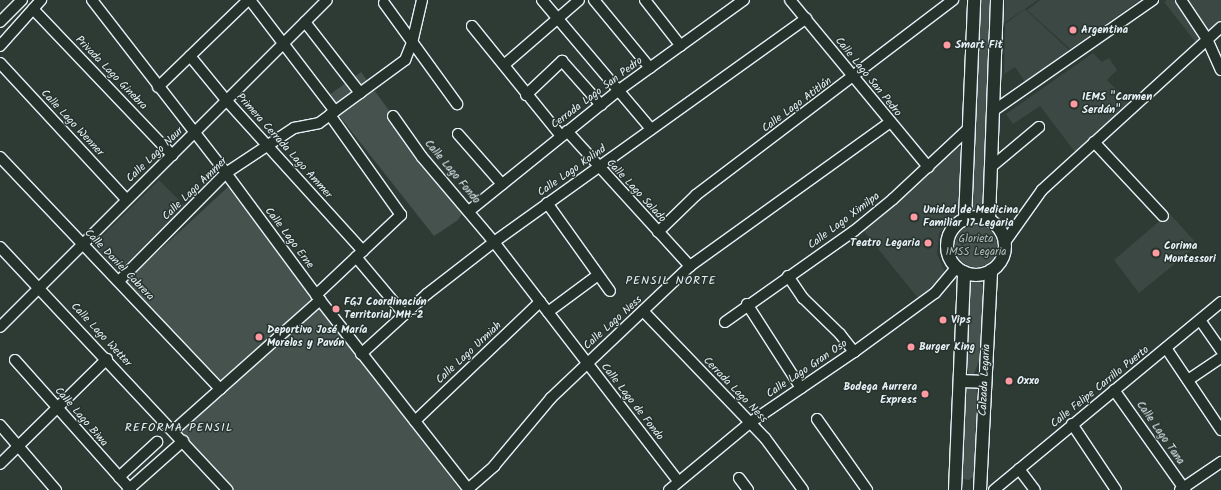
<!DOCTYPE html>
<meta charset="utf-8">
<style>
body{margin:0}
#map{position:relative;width:1221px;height:490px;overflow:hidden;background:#2e3b35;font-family:Kalam,sans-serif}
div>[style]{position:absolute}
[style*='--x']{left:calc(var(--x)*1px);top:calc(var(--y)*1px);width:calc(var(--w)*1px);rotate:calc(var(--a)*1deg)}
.built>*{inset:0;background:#3b4843}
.green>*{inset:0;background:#45524e}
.round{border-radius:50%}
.roads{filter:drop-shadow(1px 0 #e8f1f8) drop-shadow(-1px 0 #e8f1f8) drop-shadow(0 1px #e8f1f8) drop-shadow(0 -1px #e8f1f8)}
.minor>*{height:10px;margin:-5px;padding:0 5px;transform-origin:5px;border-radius:5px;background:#26332d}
.major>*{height:12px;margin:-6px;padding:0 6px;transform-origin:6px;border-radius:6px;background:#26332d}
.major>.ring{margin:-6px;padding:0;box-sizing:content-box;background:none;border:12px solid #26332d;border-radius:50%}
.dots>*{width:11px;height:11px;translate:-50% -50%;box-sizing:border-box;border:2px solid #26332d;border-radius:50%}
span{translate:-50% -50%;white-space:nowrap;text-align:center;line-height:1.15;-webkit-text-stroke:3px #26332d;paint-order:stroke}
.poi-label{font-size:11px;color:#e8f1f8;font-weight:700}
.left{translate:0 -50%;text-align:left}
.right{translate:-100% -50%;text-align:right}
.street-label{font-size:11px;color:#e8f1f8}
.park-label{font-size:11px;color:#afb9bc}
.neighbourhood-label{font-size:12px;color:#e8f1f8;letter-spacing:1px}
</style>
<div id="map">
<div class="built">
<i style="clip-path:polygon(1005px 0,1038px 0,1004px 23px)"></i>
<i style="clip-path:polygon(1040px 0,1140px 0,1070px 49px,1027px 10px)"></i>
<i style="clip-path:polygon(1167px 0,1174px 0,1204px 38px,1197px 44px,1164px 2px)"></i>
<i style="clip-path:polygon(1183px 0,1221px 0,1221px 24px,1208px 35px)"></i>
<i style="clip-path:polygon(1025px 9px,1069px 50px,1026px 83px,1015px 67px,1004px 74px,1005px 24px)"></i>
<i style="clip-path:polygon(1093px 53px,1102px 62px,1109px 58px,1117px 70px,1107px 80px,1129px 102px,1075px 152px,1040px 106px,1013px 124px,1006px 114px)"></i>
<i style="clip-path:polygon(957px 148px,961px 148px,963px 153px,960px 209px,939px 233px,937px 254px,947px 277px,918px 298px,862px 229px)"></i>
<i style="clip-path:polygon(159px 180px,185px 206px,119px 272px,93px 245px)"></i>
<i style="clip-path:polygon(1169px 213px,1198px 245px,1139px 293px,1114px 260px)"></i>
</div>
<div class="green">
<i style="clip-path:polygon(979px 0,992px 0,984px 204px,982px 209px,974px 211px,971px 208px)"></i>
<i style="clip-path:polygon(361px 72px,463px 212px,458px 220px,434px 236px,325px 98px)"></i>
<i style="clip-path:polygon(228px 187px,460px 490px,229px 490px,178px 434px,226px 391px,124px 283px)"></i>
<i class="round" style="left:955px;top:225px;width:42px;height:42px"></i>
<i style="clip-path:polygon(979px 281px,984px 287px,979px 361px,974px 374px,969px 375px,965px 365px,968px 291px,972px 282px)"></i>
<i style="clip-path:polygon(968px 385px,977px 388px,974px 476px,969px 480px,963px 479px,961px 476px,963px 392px)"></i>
</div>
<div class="roads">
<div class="minor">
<i style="--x:92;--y:0;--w:219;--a:52.2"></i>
<i style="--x:226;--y:173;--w:158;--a:53.5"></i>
<i style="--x:320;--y:300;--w:241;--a:51.9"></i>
<i style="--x:250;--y:0;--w:140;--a:52.6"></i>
<i style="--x:542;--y:0;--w:169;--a:49.8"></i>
<i style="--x:594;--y:0;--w:88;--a:50.5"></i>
<i style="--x:645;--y:0;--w:58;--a:52"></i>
<i style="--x:790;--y:0;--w:217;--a:50.4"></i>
<i style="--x:1181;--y:0;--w:47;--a:56.3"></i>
<i style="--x:1207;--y:39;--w:34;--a:66"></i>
<i style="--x:384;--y:3;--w:125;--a:54.1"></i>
<i style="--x:33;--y:9;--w:202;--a:46.4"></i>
<i style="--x:0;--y:22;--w:31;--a:-45"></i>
<i style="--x:305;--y:22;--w:90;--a:52.2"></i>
<i style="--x:472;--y:26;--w:141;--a:51"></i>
<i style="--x:0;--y:46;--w:62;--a:-48.3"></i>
<i style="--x:190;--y:56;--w:57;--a:50.7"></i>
<i style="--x:226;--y:100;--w:204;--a:47.8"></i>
<i style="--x:0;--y:63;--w:185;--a:47.2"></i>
<i style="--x:504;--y:65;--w:99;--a:-40.9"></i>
<i style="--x:158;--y:87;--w:125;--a:-44"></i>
<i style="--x:526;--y:95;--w:50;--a:-43.4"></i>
<i style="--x:562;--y:61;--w:59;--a:48.4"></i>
<i style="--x:993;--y:111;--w:195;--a:-34.8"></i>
<i style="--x:393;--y:116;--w:50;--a:54.7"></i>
<i style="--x:422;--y:157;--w:111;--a:49.7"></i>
<i style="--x:494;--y:242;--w:302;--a:52.4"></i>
<i style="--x:567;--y:131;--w:183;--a:47.7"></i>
<i style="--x:458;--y:134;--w:67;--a:48.7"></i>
<i style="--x:1094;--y:142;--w:101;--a:47"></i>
<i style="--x:0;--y:157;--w:320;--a:46.5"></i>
<i style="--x:990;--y:168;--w:64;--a:-39.9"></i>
<i style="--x:547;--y:203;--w:108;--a:54.4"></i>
<i style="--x:469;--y:211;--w:193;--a:-38.9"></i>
<i style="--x:619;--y:90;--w:154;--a:-35.8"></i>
<i style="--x:658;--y:232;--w:53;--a:-44.2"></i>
<i style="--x:696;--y:195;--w:323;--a:-37.2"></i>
<i style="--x:1005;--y:242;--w:64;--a:-54.6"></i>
<i style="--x:1042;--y:190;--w:242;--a:-42.3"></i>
<i style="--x:0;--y:247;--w:333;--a:46.9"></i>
<i style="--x:356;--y:257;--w:75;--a:49.9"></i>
<i style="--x:788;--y:276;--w:27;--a:56"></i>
<i style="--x:803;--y:298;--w:52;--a:44.2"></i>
<i style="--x:840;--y:334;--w:23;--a:52"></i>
<i style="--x:119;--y:281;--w:152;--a:-45.3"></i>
<i style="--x:226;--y:173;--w:82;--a:-33.5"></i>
<i style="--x:294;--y:128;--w:25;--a:-11"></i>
<i style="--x:319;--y:123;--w:107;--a:-36.2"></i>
<i style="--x:405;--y:60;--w:18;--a:-68"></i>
<i style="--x:412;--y:43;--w:44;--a:-76.9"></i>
<i style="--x:316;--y:295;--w:117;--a:-43.3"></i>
<i style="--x:401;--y:215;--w:123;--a:-125.4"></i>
<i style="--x:747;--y:304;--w:100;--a:57.3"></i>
<i style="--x:548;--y:312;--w:62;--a:-36.5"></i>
<i style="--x:644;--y:312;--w:175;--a:46.2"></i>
<i style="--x:765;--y:438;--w:64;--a:53.8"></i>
<i style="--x:1200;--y:320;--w:37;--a:55"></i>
<i style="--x:725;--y:322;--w:158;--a:-35.2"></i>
<i style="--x:854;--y:231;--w:50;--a:-39.4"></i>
<i style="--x:893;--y:199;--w:103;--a:-43"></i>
<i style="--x:0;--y:327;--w:462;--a:-45"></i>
<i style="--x:1166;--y:348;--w:99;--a:56.1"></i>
<i style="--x:361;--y:354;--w:89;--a:-42.3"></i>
<i style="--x:427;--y:294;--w:85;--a:-37.8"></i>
<i style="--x:494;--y:242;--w:384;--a:-35.6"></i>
<i style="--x:15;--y:360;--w:174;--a:48.3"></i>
<i style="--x:1188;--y:380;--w:40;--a:-34"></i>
<i style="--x:1114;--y:390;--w:123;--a:54.6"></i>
<i style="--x:817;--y:419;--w:87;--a:54.8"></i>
<i style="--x:415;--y:421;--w:173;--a:-43.6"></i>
<i style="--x:1072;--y:424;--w:79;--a:56.3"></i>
<i style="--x:0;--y:425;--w:86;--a:49.3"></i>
<i style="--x:173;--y:431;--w:197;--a:-41.7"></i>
<i style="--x:0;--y:464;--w:150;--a:-44.5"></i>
<i style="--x:1019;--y:469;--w:26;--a:53"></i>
<i style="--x:119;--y:477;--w:52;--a:-42.6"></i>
<i style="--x:739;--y:478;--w:15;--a:53"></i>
<i style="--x:468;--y:489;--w:35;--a:-41"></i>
<i style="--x:494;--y:466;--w:89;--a:-50"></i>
<i style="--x:551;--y:398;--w:192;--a:-43.5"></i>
<i style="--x:690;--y:266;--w:245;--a:-35.7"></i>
<i style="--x:128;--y:490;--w:74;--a:-41.7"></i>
<i style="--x:669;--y:490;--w:107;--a:-39.7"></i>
<i style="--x:751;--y:422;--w:125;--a:-34.2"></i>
<i style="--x:854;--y:352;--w:100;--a:-36.1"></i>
<i style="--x:935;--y:293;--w:34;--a:-50"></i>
<i style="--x:994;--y:490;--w:295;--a:-39.6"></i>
<i style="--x:1180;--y:490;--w:50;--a:-34.3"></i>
</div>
<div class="major">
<i class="ring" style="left:947px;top:217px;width:46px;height:46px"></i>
<i style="--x:965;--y:219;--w:219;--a:-87.6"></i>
<i style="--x:989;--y:219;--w:219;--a:-87.9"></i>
<i style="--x:960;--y:381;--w:25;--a:2"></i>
<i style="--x:955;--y:490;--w:218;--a:-87.6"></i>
<i style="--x:980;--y:490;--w:220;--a:-87.1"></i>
</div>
</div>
<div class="dots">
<i style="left:1073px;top:30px;background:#ff9aa2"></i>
<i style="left:947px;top:45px;background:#ff9aa2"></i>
<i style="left:1074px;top:104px;background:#ff9aa2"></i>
<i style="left:914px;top:217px;background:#ff9aa2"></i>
<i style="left:928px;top:243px;background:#ff9aa2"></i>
<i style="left:1156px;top:253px;background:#ff9aa2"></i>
<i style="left:336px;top:309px;background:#ff9aa2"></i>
<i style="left:943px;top:320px;background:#ff9aa2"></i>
<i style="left:259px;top:337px;background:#ff9aa2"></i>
<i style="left:911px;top:347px;background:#ff9aa2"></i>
<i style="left:1009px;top:381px;background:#ff9aa2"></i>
<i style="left:925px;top:394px;background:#ff9aa2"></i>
</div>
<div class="poi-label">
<span class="left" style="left:1081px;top:30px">Argentina</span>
<span class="left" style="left:955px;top:45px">Smart Fit</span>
<span class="left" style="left:1082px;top:104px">IEMS "Carmen<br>Serdán"</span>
<span class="left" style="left:923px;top:217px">Unidad de Medicina<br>Familiar 17 Legaria</span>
<span class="right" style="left:920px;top:243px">Teatro Legaria</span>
<span class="left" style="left:1164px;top:253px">Corima<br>Montessori</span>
<span class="left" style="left:344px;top:309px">FGJ Coordinación<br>Territorial MH-2</span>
<span class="left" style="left:951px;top:320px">Vips</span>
<span class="left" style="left:267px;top:337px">Deportivo José María<br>Morelos y Pavón</span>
<span class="left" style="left:919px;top:347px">Burger King</span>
<span class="left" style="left:1017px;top:381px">Oxxo</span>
<span class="right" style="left:917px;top:394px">Bodega Aurrera<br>Express</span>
</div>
<div class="street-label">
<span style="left:111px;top:73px;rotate:46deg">Privada Lago Ginebra</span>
<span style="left:868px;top:77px;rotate:51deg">Calle Lago San Pedro</span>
<span style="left:597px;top:93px;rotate:-37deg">Cerrada Lago San Pedro</span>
<span style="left:797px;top:105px;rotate:-37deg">Calle Lago Atitlán</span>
<span style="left:72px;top:123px;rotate:47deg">Calle Lago Wenner</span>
<span style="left:284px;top:146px;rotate:48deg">Primera Cerrada Lago Ammer</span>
<span style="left:155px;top:155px;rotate:-44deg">Calle Lago Naur</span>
<span style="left:572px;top:171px;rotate:-35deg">Calle Lago Kolind</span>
<span style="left:452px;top:172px;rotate:50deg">Calle Lago Fondo</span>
<span style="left:195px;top:189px;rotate:-44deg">Calle Lago Ammer</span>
<span style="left:636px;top:191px;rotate:47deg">Calle Lago Salado</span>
<span style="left:844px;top:221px;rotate:-37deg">Calle Lago Ximilpa</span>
<span style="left:289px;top:238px;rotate:53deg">Calle Lago Erne</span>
<span style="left:119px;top:265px;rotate:46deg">Calle Daniel Cabrera</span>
<span style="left:613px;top:323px;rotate:-42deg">Calle Lago Ness</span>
<span style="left:101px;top:335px;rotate:47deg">Calle Lago Wetter</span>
<span style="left:469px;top:353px;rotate:-43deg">Calle Lago Urmiah</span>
<span style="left:807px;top:369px;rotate:-34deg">Calle Lago Gran Oso</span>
<span style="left:985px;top:380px;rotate:-87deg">Calzada Legaria</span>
<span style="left:1100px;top:387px;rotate:-39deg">Calle Felipe Carrillo Puerto</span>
<span style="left:735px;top:390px;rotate:46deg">Cerrada Lago Ness</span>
<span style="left:632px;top:402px;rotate:52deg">Calle Lago de Fondo</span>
<span style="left:81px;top:417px;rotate:49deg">Calle Lago Biwa</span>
<span style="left:1160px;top:433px;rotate:55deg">Calle Lago Tana</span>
</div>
<div class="park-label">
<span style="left:976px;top:246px">Glorieta<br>IMSS Legaria</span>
</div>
<div class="neighbourhood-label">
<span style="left:671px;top:281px">PENSIL NORTE</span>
<span style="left:179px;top:428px">REFORMA PENSIL</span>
</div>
</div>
